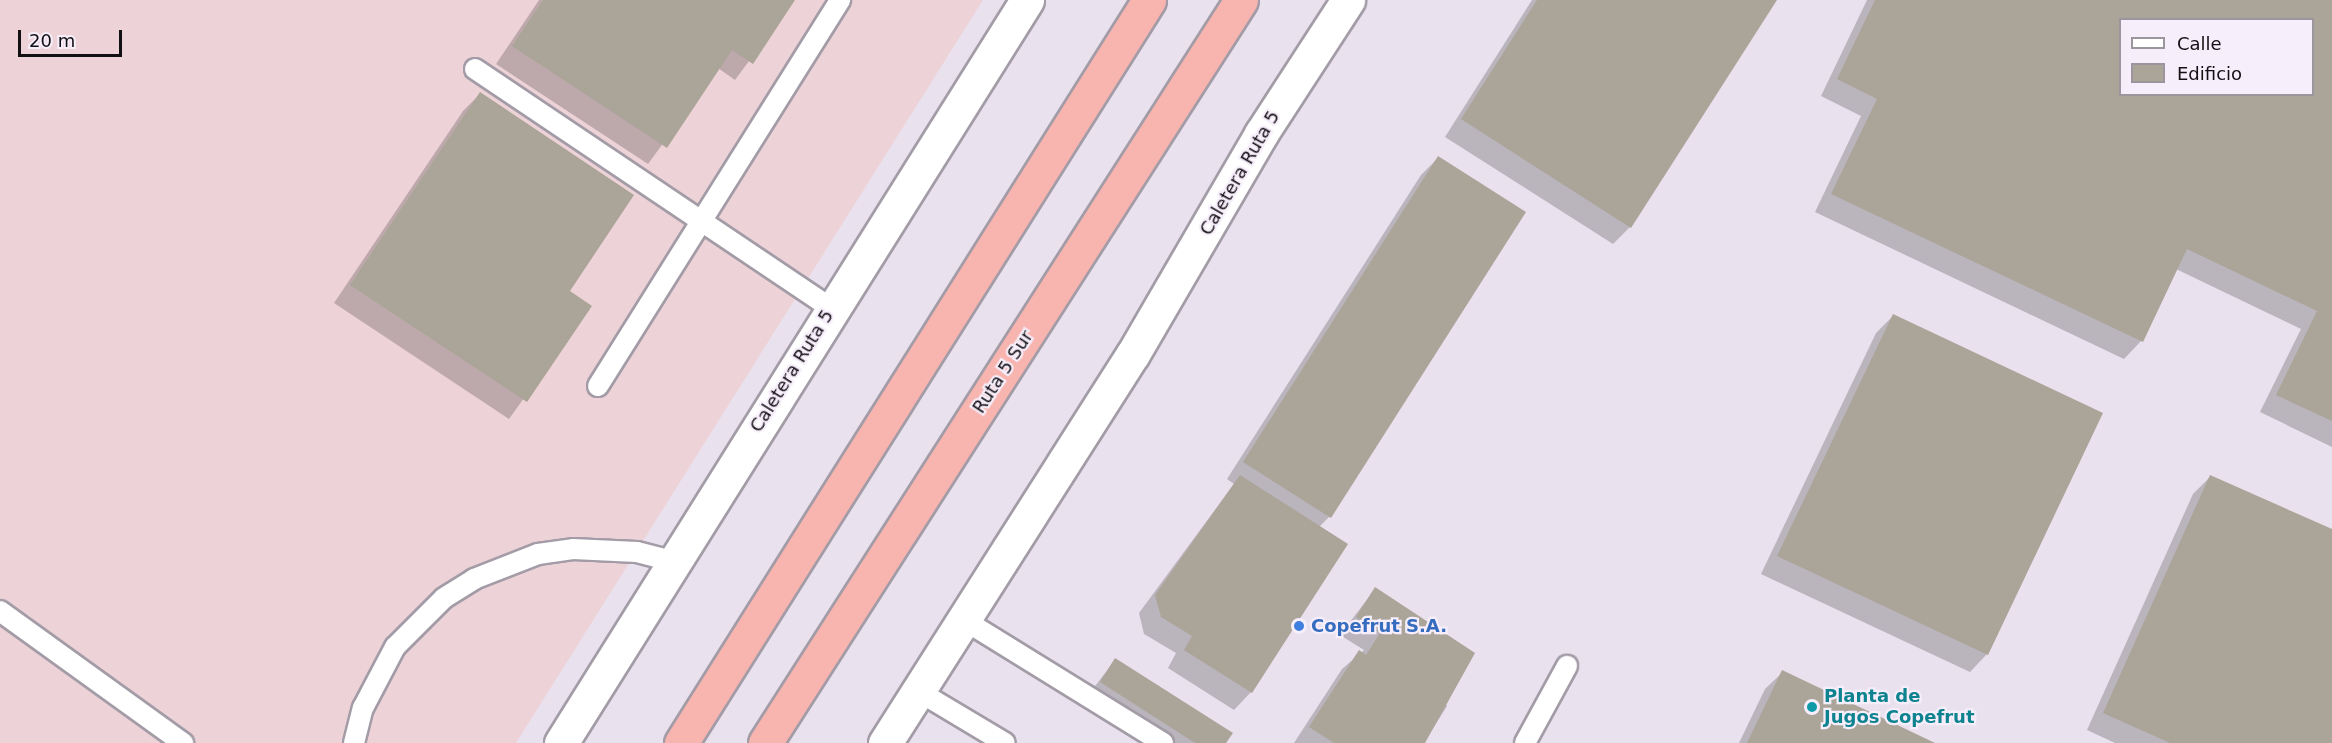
<!DOCTYPE html>
<style>
body{margin:0}
#map{position:relative;width:2332px;height:743px;overflow:hidden;background:#e9e1ed;font-family:"DejaVu Sans",sans-serif}
div>[style]{position:absolute}
[style*='--x']{left:calc(var(--x)*1px);top:calc(var(--y)*1px);width:calc(var(--w)*1px);rotate:calc(var(--a)*1deg)}
.industrial>*{inset:0;background:#edd3d7}
.shadow>*{inset:0;background:#0003}
.building>*{inset:0;background:#aba499}
.roads{filter:drop-shadow(2px 0 #a39ca7) drop-shadow(-2px 0 #a39ca7) drop-shadow(0 2px #a39ca7) drop-shadow(0 -2px #a39ca7)}
.service>*{height:20px;margin:-10px;padding:0 10px;transform-origin:10px;border-radius:10px;background:#fff}
.tertiary>*{height:33px;margin:-16.5px;padding:0 16.5px;transform-origin:16.5px;border-radius:16.5px;background:#fff}
.motorway>*{height:33px;margin:-16.5px;padding:0 16.5px;transform-origin:16.5px;border-radius:16.5px;background:#f8b4af}
.dots>*{width:16px;height:16px;translate:-50% -50%;box-sizing:border-box;border:3px solid #f6eefa;border-radius:50%}
span{translate:-50% -50%;white-space:nowrap;text-align:center;line-height:1.15;-webkit-text-stroke:4.5px #f6eefa;paint-order:stroke}
.street-label{font-size:18px;color:#131014}
.shop-label{font-size:18px;color:#366cbe;font-weight:700}
.left{translate:0 -50%;text-align:left}
.culture-label{font-size:18px;color:#0d838f;font-weight:700}
.legend{position:absolute;left:2119px;top:18px;width:195px;height:78px;box-sizing:border-box;background:#f6eefa;border:2px solid #9b959e;margin:0;padding:8px 10px;list-style:none;font-size:18px;color:#131014}
.legend li{display:flex;align-items:center;gap:12px;height:30px}
.legend b{width:30px;border:2px solid #9b959e}
.scale{position:absolute;left:18px;top:30px;width:104px;height:27px;box-sizing:border-box;border:3px solid #131014;border-top:0;padding-left:8px;font-size:18px;line-height:21px;white-space:nowrap;color:#131014;-webkit-text-stroke:4px #f6eefa;paint-order:stroke}
</style>
<div id="map">
<div class="industrial">
<i style="clip-path:polygon(0 0,983px 0,516px 743px,0 743px)"></i>
</div>
<div class="shadow">
<i style="clip-path:polygon(539px 0,794px 0,735px 80px,718px 68px,648px 164px,496px 64px)"></i>
<i style="clip-path:polygon(1532px 0,1776px 0,1630px 227px,1613px 244px,1445px 137px)"></i>
<i style="clip-path:polygon(evenodd,1867px 0,2332px 0,2332px 447px,2260px 412px,2301px 329px,2176px 269px,2141px 341px,2124px 359px,1815px 212px,1861px 116px,1821px 96px,1867px 0,2120px 20px,2312px 20px,2312px 94px,2120px 94px,2120px 20px)"></i>
<i style="clip-path:polygon(480px 94px,568px 291px,590px 306px,509px 419px,334px 303px,463px 111px)"></i>
<i style="clip-path:polygon(1438px 158px,1329px 517px,1319px 527px,1346px 544px,1251px 692px,1234px 710px,1168px 668px,1176px 653px,1144px 634px,1139px 613px,1234px 484px,1227px 479px,1421px 175px)"></i>
<i style="clip-path:polygon(1893px 316px,1987px 654px,1970px 672px,1761px 574px,1876px 333px)"></i>
<i style="clip-path:polygon(2210px 477px,2332px 531px,2332px 743px,2115px 743px,2087px 730px,2193px 494px)"></i>
<i style="clip-path:polygon(1375px 589px,1447px 706px,1424px 743px,1294px 743px,1342px 669px,1364px 650px,1340px 635px)"></i>
<i style="clip-path:polygon(1115px 660px,1224px 743px,1165px 743px,1089px 694px)"></i>
<i style="clip-path:polygon(1783px 672px,1932px 743px,1739px 743px,1765px 689px)"></i>
</div>
<div class="building">
<i style="clip-path:polygon(543px 0,795px 0,753px 64px,732px 50px,667px 148px,512px 46px)"></i>
<i style="clip-path:polygon(1537px 0,1777px 0,1631px 228px,1461px 119px)"></i>
<i style="clip-path:polygon(evenodd,1875px 0,2332px 0,2332px 421px,2276px 395px,2317px 311px,2187px 249px,2143px 342px,1831px 194px,1877px 99px,1837px 79px,1875px 0,2120px 20px,2312px 20px,2312px 94px,2120px 94px,2120px 20px)"></i>
<i style="clip-path:polygon(480px 92px,634px 195px,570px 291px,592px 306px,527px 402px,350px 285px)"></i>
<i style="clip-path:polygon(1438px 156px,1526px 212px,1331px 518px,1243px 462px)"></i>
<i style="clip-path:polygon(1893px 314px,2103px 413px,1988px 655px,1777px 556px)"></i>
<i style="clip-path:polygon(1240px 475px,1348px 544px,1252px 693px,1184px 650px,1192px 636px,1161px 617px,1155px 595px)"></i>
<i style="clip-path:polygon(2210px 475px,2332px 529px,2332px 743px,2170px 743px,2103px 713px)"></i>
<i style="clip-path:polygon(1375px 587px,1475px 653px,1425px 743px,1334px 743px,1309px 727px,1359px 650px,1366px 655px,1380px 633px,1356px 617px)"></i>
<i style="clip-path:polygon(1115px 658px,1233px 733px,1226px 743px,1195px 743px,1100px 682px)"></i>
<i style="clip-path:polygon(1782px 670px,1935px 743px,1747px 743px)"></i>
</div>
<div class="roads">
<div class="service">
<i style="--x:475;--y:69;--w:429;--a:33.9"></i>
<i style="--x:598;--y:386;--w:456;--a:-57.9"></i>
<i style="--x:0;--y:611;--w:226;--a:35.8"></i>
<i style="--x:964;--y:620;--w:234;--a:31.7"></i>
<i style="--x:918;--y:691;--w:101;--a:30.9"></i>
<i style="--x:354;--y:743;--w:36;--a:-76"></i>
<i style="--x:363;--y:708;--w:69;--a:-62.3"></i>
<i style="--x:395;--y:647;--w:69;--a:-45"></i>
<i style="--x:444;--y:598;--w:36;--a:-32"></i>
<i style="--x:474;--y:579;--w:69;--a:-21.3"></i>
<i style="--x:538;--y:554;--w:35;--a:-8"></i>
<i style="--x:573;--y:549;--w:64;--a:2.7"></i>
<i style="--x:637;--y:552;--w:40;--a:14.4"></i>
<i style="--x:1525;--y:743;--w:88;--a:-61.4"></i>
</div>
<div class="tertiary">
<i style="--x:561;--y:743;--w:877;--a:-57.9"></i>
<i style="--x:885;--y:743;--w:461;--a:-57.5"></i>
<i style="--x:1133;--y:354;--w:255;--a:-59.8"></i>
<i style="--x:1261;--y:134;--w:160;--a:-57"></i>
</div>
<div class="motorway">
<i style="--x:681;--y:743;--w:878;--a:-57.79"></i>
<i style="--x:765;--y:743;--w:882;--a:-57.35"></i>
</div>
</div>
<div class="dots">
<i style="left:1299px;top:626px;background:#3f7fe0"></i>
<i style="left:1812px;top:707px;background:#0f9aa8"></i>
</div>
<div class="street-label">
<span style="left:1240px;top:173px;rotate:-60deg">Caletera Ruta 5</span>
<span style="left:792px;top:371px;rotate:-58deg">Caletera Ruta 5</span>
<span style="left:1003px;top:372px;rotate:-57deg">Ruta 5 Sur</span>
</div>
<div class="shop-label">
<span class="left" style="left:1311px;top:626px">Copefrut S.A.</span>
</div>
<div class="culture-label">
<span class="left" style="left:1824px;top:707px">Planta de<br>Jugos Copefrut</span>
</div>
<ul class="legend">
<li><b style="height:8px;background:#fff"></b>Calle</li>
<li><b style="height:16px;background:#aba499"></b>Edificio</li>
</ul>
<div class="scale">20 m</div>
</div>
